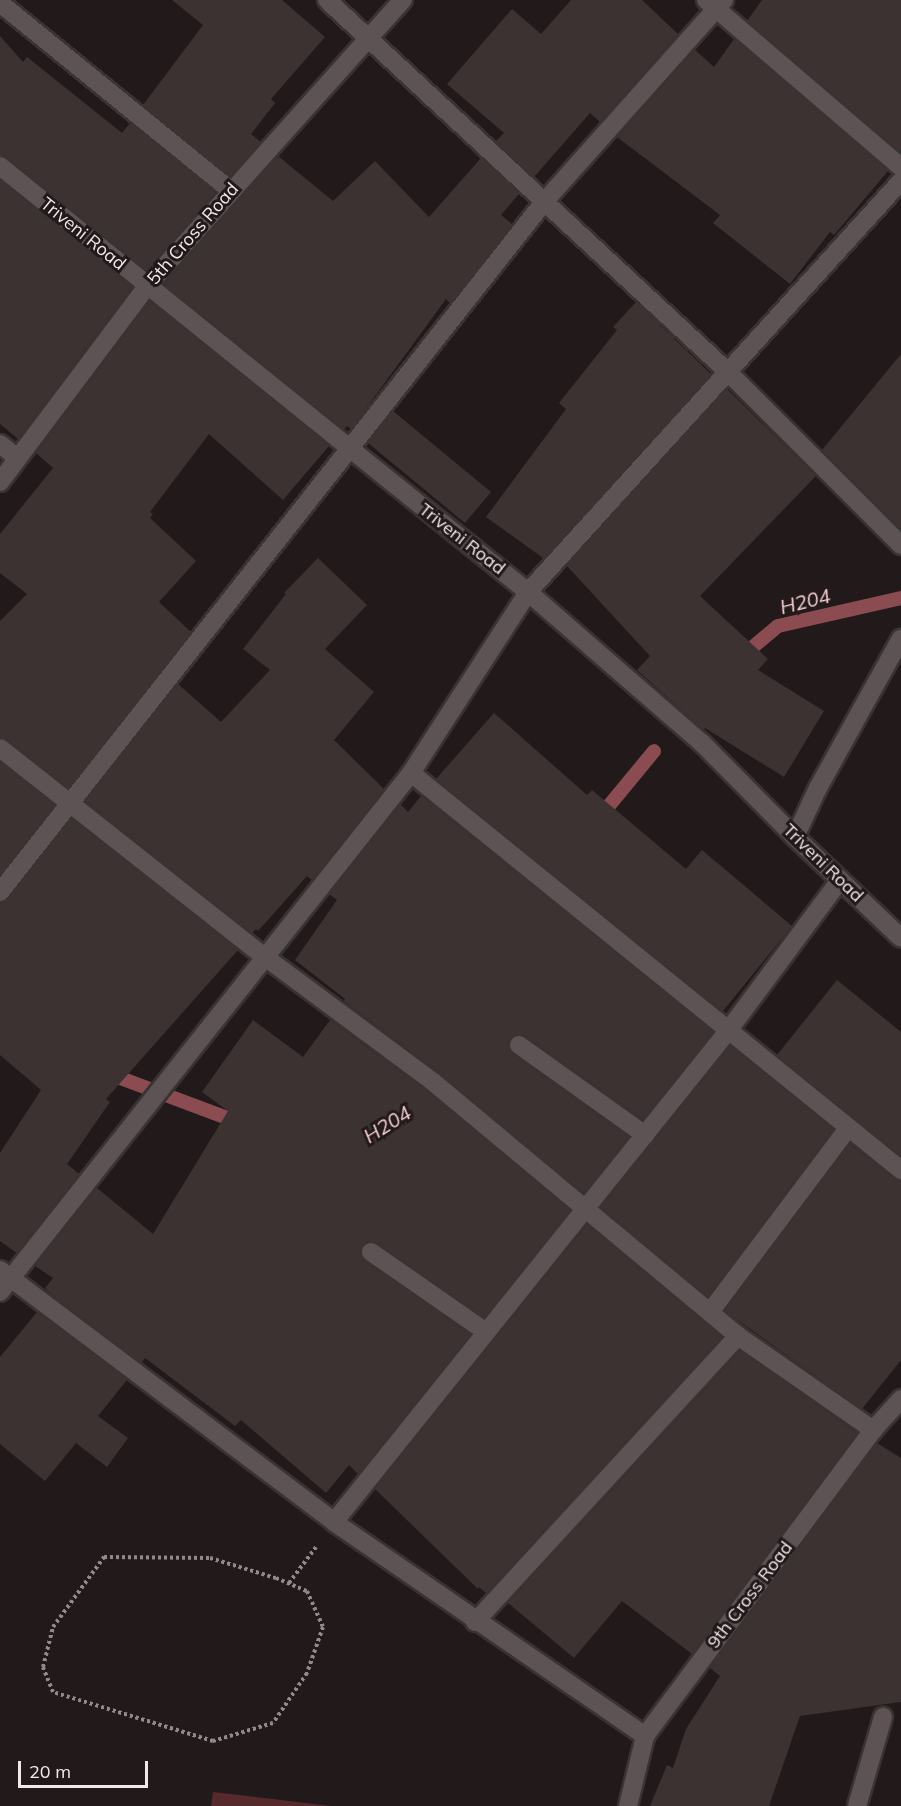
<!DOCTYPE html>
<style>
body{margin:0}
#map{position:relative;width:901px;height:1806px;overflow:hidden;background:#22191a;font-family:Mulish,sans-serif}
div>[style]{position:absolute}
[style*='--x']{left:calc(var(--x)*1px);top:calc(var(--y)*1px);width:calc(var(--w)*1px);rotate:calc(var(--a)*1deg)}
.green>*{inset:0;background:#56292d}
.stream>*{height:14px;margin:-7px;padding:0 7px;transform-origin:7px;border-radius:7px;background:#8b4c51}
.building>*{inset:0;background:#3c3232}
.path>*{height:4px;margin-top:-2px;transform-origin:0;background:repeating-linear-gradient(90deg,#91898a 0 3px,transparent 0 6px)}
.roads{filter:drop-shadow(2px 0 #393333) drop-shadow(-2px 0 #393333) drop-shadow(0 2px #393333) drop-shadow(0 -2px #393333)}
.minor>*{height:18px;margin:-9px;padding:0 9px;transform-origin:9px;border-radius:9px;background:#5e5354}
span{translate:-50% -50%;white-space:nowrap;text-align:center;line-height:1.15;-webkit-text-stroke:6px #22191a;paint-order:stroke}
.street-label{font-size:18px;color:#efe9e9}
.water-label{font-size:20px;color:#fbd2d3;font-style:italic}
.scale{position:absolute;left:18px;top:1761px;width:130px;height:27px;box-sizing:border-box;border:3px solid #efe9e9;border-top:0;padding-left:8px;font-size:18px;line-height:21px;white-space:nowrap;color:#efe9e9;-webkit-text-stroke:4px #22191a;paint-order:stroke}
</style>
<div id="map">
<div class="green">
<i style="clip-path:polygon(213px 1792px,331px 1806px,211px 1806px)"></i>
</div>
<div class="stream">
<i style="--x:741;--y:657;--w:48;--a:-40"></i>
<i style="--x:778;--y:626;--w:126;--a:-12.8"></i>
<i style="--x:598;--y:819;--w:88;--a:-50.5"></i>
<i style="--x:107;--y:1073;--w:143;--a:20.5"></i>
</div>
<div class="building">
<i style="clip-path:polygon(172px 0,282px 0,325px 37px,271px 99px,275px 103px,251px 134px,261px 142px,230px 176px,143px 105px,203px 25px)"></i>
<i style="clip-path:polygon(571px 0,642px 0,678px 34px,600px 122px,590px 113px,534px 177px,496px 141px,504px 133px,447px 84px,512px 9px,541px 34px)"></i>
<i style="clip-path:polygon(762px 0,901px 0,901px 152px,747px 21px)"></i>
<i style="clip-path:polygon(0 36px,23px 62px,27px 57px,122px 133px,130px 123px,215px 193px,146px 270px,7px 157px,0 155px)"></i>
<i style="clip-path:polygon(734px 39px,888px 171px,834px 235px,830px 232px,790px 284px,713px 223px,720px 215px,617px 137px,695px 50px,714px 67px)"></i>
<i style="clip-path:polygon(278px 156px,333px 201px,375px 161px,429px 217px,481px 158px,519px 194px,501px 215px,512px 224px,450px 303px,446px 299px,351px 429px,347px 426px,344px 429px,164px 284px)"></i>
<i style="clip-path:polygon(0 180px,132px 287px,18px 439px,0 424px)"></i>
<i style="clip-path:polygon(150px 301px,329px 446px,283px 500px,209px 434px,150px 512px,153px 514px,150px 518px,196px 561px,159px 602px,191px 632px,68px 787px,7px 739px,0 737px,0 621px,27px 594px,0 573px,0 534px,53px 468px,36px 453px)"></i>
<i style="clip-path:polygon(636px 302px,711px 374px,543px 558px,486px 517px,566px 409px,559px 403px,617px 330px,613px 327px)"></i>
<i style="clip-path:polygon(901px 354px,901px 529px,822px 450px)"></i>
<i style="clip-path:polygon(727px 389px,816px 476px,700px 596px,768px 659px,758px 670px,824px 711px,784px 777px,705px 728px,704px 730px,637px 670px,650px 656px,567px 566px)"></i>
<i style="clip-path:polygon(393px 411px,491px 492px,465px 523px,368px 443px)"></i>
<i style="clip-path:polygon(318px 558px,367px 605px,325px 649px,374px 692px,334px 740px,384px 789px,312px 880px,307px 876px,258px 931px,256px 929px,252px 933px,86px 801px,178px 684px,221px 722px,270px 670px,243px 649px,286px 594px,284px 593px)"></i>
<i style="clip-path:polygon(494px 713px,587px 795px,592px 790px,686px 869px,702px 850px,792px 926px,723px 1011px,436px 779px)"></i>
<i style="clip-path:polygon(0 762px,54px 805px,0 874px)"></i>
<i style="clip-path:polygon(421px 796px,713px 1032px,643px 1119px,526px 1036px,519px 1034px,510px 1038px,508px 1044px,512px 1054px,628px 1137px,584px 1193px,439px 1072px,344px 1001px,345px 999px,295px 960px,337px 900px,329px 894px,400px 804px,408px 812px)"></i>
<i style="clip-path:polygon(72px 819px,238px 950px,106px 1099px,110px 1102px,67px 1164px,79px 1174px,17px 1253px,0 1241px,0 1153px,41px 1090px,0 1055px,0 903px,9px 899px)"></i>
<i style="clip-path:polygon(837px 980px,901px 1032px,901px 1156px,777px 1055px)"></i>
<i style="clip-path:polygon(253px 1020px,303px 1057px,330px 1020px,425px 1090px,570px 1210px,484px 1317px,377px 1243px,371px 1241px,362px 1245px,360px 1252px,365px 1261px,470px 1335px,358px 1474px,349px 1465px,326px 1493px,241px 1420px,235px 1426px,145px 1358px,141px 1363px,51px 1294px,45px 1288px,53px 1278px,35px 1266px,97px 1188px,153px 1234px,228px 1111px,202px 1092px)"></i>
<i style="clip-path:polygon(730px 1046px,833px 1129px,708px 1296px,601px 1207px)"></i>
<i style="clip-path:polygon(850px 1144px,894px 1179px,901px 1181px,901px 1360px,862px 1409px,725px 1311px)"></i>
<i style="clip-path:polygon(587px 1225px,722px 1337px,486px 1593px,479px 1587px,478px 1589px,375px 1489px)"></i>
<i style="clip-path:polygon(37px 1312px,127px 1380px,98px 1416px,128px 1438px,107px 1467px,76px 1443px,45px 1481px,0 1444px,0 1357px)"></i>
<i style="clip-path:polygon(740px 1351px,857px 1433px,692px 1654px,622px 1601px,574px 1658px,508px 1603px)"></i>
<i style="clip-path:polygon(877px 1443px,901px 1458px,901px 1702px,800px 1716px,769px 1806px,650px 1806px,667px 1765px,673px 1768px,686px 1729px,720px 1676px,710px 1668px)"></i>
</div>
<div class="path">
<i style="--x:104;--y:1557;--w:106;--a:0.5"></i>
<i style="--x:210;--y:1558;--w:69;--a:16.9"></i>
<i style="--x:276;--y:1578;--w:34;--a:23"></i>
<i style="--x:307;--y:1591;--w:39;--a:66"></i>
<i style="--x:323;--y:1627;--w:49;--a:109.2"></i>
<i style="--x:307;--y:1673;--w:60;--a:124.2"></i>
<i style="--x:273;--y:1723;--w:63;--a:163.3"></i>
<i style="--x:213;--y:1741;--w:167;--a:-163"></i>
<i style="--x:53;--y:1692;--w:27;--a:-112"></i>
<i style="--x:43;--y:1667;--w:41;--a:-76"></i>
<i style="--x:53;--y:1627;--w:87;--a:-53.9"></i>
<i style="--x:289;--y:1583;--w:45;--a:-53.1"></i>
</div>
<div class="roads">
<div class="minor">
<i style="--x:327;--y:0;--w:547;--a:42.85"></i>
<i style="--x:728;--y:372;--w:245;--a:45"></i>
<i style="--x:706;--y:0;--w:257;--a:40.6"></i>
<i style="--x:0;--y:3;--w:298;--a:39.1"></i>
<i style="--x:0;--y:166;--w:678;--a:38.9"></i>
<i style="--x:528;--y:592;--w:230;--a:41"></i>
<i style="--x:702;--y:743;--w:132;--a:45.3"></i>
<i style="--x:795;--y:837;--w:146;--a:43.6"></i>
<i style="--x:0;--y:444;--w:22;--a:39"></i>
<i style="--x:0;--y:482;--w:245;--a:-53.1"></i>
<i style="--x:147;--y:286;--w:384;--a:-48.2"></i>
<i style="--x:0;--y:748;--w:337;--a:38.3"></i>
<i style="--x:265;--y:957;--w:208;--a:36.6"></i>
<i style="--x:432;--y:1081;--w:398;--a:39.8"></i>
<i style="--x:738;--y:1336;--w:165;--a:34.8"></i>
<i style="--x:411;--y:773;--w:631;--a:39.01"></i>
<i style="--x:795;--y:837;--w:54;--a:-64.9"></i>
<i style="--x:818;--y:788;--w:171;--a:-61"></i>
<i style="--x:0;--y:892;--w:879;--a:-51.75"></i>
<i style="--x:544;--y:202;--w:271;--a:-48.3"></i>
<i style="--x:519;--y:1045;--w:155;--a:35.5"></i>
<i style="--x:371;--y:1252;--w:140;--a:34.8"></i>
<i style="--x:0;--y:1270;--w:418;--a:37"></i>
<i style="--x:334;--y:1522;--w:378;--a:34.5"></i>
<i style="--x:0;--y:1292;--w:662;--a:-51.62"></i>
<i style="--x:411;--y:773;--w:216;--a:-57.1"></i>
<i style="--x:528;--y:592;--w:555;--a:-47.77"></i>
<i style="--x:710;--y:1312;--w:230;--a:-53.1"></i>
<i style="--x:334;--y:1522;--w:630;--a:-51.25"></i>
<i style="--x:728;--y:1031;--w:188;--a:-53.4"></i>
<i style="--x:475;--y:1622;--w:389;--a:-47.4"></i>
<i style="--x:628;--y:1806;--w:72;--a:-76.3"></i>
<i style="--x:645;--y:1736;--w:382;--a:-53.3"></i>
<i style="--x:873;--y:1430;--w:42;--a:-47.9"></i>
<i style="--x:857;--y:1806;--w:93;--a:-73.7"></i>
</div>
</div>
<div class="street-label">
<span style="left:83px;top:234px;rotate:39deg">Triveni Road</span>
<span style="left:193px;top:234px;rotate:-49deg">5th Cross Road</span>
<span style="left:462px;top:539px;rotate:38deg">Triveni Road</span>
<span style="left:823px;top:863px;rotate:44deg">Triveni Road</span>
<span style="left:750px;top:1595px;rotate:-53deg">9th Cross Road</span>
</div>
<div class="water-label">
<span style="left:805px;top:601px;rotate:-14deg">H204</span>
<span style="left:387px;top:1124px;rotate:-32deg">H204</span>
</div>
<div class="scale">20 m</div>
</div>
